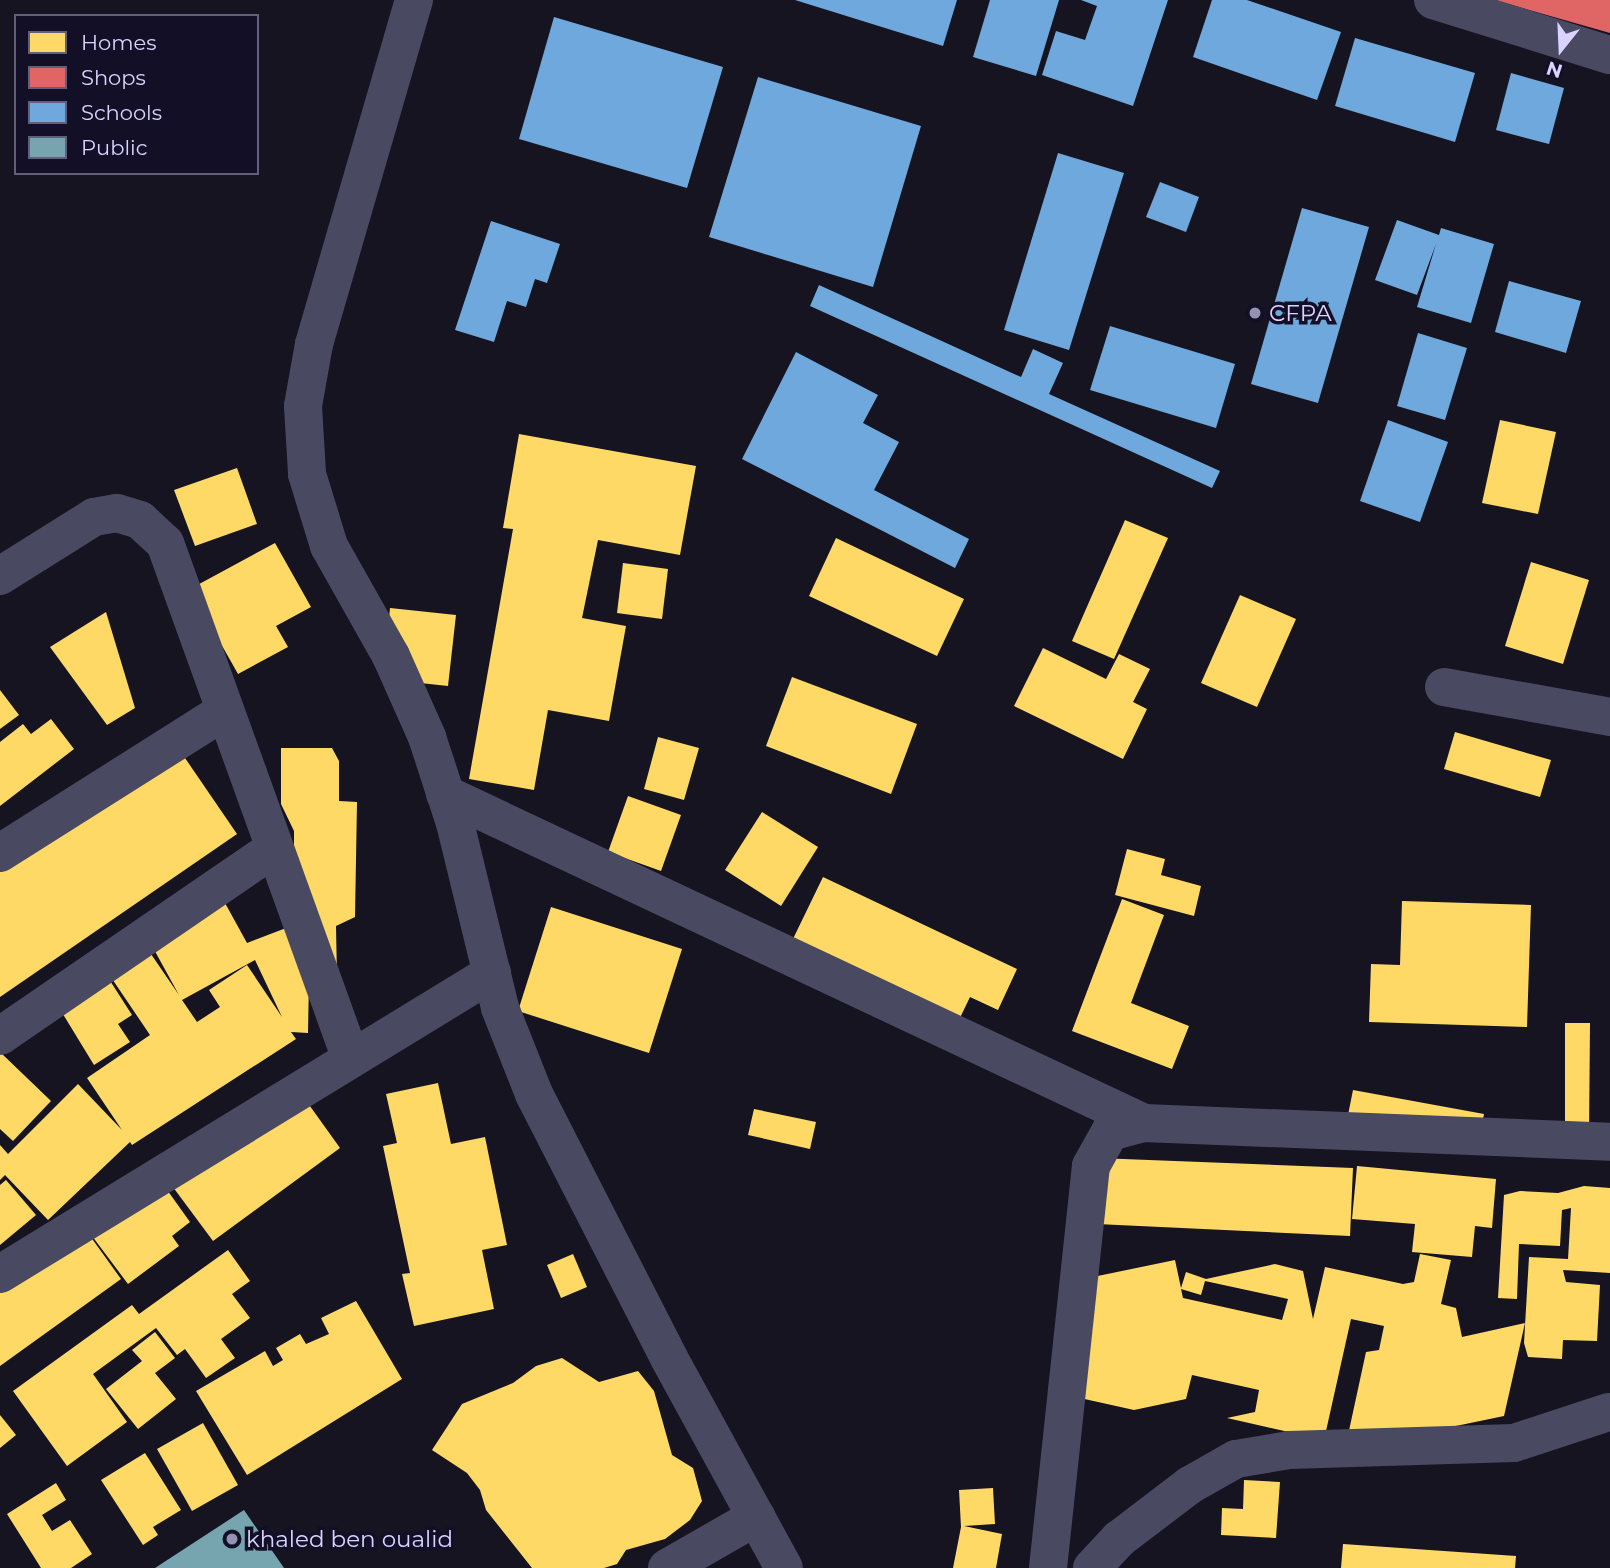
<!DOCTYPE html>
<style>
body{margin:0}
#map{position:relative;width:1610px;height:1568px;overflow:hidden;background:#161421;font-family:Montserrat,sans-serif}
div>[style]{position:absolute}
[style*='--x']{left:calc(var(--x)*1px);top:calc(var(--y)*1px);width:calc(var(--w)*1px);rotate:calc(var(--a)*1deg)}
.homes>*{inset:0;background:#ffd966}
.shops>*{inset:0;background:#e06666}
.schools>*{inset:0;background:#6fa8dc}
.public>*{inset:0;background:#76a5af}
.street>*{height:38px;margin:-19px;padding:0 19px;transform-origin:19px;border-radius:19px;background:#4a4962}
.dots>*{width:19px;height:19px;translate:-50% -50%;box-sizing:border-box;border:4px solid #130f26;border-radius:50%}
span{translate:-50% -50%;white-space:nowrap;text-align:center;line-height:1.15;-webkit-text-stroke:7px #130f26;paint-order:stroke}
.poi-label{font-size:23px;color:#d9d4ff}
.left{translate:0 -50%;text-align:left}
.legend{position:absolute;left:14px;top:14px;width:245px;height:161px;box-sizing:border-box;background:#130f26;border:2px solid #625e7d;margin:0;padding:9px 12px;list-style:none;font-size:21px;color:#d9d4ff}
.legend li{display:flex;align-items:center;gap:14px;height:35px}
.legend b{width:35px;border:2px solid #625e7d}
.north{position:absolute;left:1526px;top:14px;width:70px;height:70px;-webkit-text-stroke:5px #130f26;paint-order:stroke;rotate:198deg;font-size:19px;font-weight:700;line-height:28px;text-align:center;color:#d9d4ff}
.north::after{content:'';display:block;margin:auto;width:24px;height:32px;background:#d9d4ff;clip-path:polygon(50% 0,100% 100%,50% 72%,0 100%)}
</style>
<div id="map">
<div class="homes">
<i style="clip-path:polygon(1500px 420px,1556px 432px,1538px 514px,1482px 503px)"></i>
<i style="clip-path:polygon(519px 434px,696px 466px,680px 555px,598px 540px,582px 618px,626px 626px,609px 721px,548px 710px,534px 790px,469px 779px,513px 529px,503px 528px)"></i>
<i style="clip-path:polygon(237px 468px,257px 524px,195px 546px,174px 490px)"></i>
<i style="clip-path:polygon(1125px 520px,1168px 538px,1114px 659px,1072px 641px)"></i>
<i style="clip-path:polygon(836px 538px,964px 599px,937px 656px,809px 596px)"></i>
<i style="clip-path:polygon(275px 543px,311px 607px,276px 626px,288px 647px,238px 674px,190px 589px)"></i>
<i style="clip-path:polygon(1531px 562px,1589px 580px,1563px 664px,1505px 646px)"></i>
<i style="clip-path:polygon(623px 563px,668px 569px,662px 619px,617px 613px)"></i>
<i style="clip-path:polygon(1240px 595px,1296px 619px,1257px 707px,1201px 683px)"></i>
<i style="clip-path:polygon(390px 608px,456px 615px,448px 686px,383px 679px)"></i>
<i style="clip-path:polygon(106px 612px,135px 708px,107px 725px,50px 647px)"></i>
<i style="clip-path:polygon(1043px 648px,1106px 679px,1119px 654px,1150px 669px,1133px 702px,1147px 709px,1123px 759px,1014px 706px)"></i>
<i style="clip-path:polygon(792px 677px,917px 724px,891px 794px,766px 746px)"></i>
<i style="clip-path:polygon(0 690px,19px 715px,0 729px)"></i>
<i style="clip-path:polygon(51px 719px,74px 749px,0 806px,0 742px,23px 724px,31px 734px)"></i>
<i style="clip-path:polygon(1455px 732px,1551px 760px,1540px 797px,1444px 769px)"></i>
<i style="clip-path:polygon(658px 737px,699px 748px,684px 800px,644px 789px)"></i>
<i style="clip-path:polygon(172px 739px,237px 834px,0 997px,0 859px)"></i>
<i style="clip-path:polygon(evenodd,281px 748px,332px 748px,339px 761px,339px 801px,357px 802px,355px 917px,336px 926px,337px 979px,309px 979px,308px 1033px,291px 1032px,296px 1039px,132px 1145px,130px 1142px,48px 1220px,5px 1175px,0 1180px,0 1145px,8px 1154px,78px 1084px,122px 1130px,87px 1078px,150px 1035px,102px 964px,140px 938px,179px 995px,140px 924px,214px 883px,247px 943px,294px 925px,294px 831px,281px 804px,281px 748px,255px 960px,282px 1017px,247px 965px,209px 990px,220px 1007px,197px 1022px,182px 1000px,255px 960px)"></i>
<i style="clip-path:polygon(628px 796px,681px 815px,661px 871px,608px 852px)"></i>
<i style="clip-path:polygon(762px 812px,818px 847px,781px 906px,725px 870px)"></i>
<i style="clip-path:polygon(1127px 849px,1165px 859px,1161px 875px,1201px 886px,1194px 916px,1115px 895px)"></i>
<i style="clip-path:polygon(823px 877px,1017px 969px,998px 1010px,970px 997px,958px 1022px,791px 943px)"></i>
<i style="clip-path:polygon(1122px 899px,1164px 915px,1131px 1003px,1189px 1026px,1172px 1069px,1072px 1031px)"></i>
<i style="clip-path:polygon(1402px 901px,1531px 905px,1527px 1027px,1369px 1022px,1371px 964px,1400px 965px)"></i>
<i style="clip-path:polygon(551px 907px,682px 949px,649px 1053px,518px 1011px)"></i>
<i style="clip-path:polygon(107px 976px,132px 1015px,118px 1024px,130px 1042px,94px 1065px,58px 1006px)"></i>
<i style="clip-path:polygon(1565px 1023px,1590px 1023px,1589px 1137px,1565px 1136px)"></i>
<i style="clip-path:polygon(0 1052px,51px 1101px,13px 1141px,0 1129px)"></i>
<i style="clip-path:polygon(292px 1081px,340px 1148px,213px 1241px,164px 1175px)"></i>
<i style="clip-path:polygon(438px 1083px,451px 1144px,485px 1137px,507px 1245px,482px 1250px,494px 1309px,414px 1326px,402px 1274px,410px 1273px,383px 1146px,397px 1143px,386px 1094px)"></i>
<i style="clip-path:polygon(1353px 1090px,1484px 1114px,1479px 1139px,1348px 1115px)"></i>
<i style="clip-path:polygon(754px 1109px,816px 1122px,810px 1149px,748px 1135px)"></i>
<i style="clip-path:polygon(1097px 1158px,1353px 1168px,1350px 1236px,1097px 1224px)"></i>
<i style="clip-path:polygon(1357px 1166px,1496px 1179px,1492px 1228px,1475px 1226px,1472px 1257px,1412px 1252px,1415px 1224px,1352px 1219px)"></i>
<i style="clip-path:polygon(6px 1180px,36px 1215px,0 1245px,0 1185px)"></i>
<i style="clip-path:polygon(160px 1180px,190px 1222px,172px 1236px,179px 1246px,128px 1284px,89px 1232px)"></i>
<i style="clip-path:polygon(1584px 1186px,1610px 1188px,1610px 1273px,1563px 1270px,1566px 1282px,1600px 1285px,1597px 1341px,1563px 1340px,1562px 1359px,1528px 1357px,1524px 1343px,1529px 1257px,1568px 1259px,1571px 1208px,1562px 1210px,1560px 1246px,1519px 1244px,1517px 1299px,1498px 1298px,1504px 1195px,1520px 1191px,1558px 1193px)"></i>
<i style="clip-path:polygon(80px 1222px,121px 1279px,0 1366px,0 1280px)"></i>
<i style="clip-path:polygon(228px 1250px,250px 1281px,232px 1294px,250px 1318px,221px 1339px,235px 1358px,206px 1378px,185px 1349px,177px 1355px,156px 1328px,93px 1374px,127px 1422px,67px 1466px,13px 1391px,132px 1305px,139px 1314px)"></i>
<i style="clip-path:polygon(573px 1254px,587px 1287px,561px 1298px,547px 1265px)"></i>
<i style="clip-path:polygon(evenodd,1420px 1254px,1451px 1260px,1441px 1304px,1456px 1308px,1462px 1337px,1525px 1323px,1504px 1416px,1345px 1449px,1366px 1352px,1379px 1350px,1384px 1326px,1351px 1319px,1324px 1440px,1227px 1418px,1255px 1412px,1259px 1390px,1192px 1375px,1186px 1399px,1134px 1410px,1062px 1394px,1088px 1278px,1175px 1260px,1181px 1288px,1186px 1272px,1206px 1279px,1275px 1264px,1303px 1271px,1313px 1319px,1325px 1267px,1403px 1284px,1414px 1282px,1420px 1254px,1205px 1281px,1288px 1299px,1282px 1320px,1183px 1298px,1181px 1289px,1201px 1295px,1205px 1281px)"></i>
<i style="clip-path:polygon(356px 1301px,402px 1379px,247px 1475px,196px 1391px,265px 1351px,273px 1366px,283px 1360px,276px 1348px,300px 1334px,306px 1344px,329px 1334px,321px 1318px)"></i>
<i style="clip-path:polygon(155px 1332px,175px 1358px,155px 1373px,176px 1399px,138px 1429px,106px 1389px,142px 1361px,132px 1350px)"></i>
<i style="clip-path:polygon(562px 1358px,599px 1382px,638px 1371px,654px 1391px,672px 1455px,693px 1468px,702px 1501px,690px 1520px,665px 1539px,626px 1550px,617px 1564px,604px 1568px,532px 1568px,486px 1510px,480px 1490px,467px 1473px,432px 1450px,462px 1404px,513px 1383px,536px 1366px)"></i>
<i style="clip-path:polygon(0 1415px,16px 1435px,0 1448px)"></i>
<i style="clip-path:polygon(203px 1423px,238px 1485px,192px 1511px,157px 1449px)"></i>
<i style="clip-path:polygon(145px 1453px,181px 1510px,153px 1527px,158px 1535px,143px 1545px,101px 1480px)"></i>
<i style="clip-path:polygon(1244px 1480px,1280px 1482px,1276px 1538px,1221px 1535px,1222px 1508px,1243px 1509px)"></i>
<i style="clip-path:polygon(56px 1483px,66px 1500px,42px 1515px,52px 1531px,70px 1520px,92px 1554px,71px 1568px,41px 1568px,7px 1514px)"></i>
<i style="clip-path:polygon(993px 1488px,995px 1524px,964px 1526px,1002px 1534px,996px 1568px,953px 1568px,961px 1527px,959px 1490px)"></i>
<i style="clip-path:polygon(1343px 1544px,1516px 1556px,1515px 1568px,1341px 1568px)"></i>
</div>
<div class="shops">
<i style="clip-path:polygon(1610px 0,1610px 33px,1498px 1px,1498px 0)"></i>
</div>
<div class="schools">
<i style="clip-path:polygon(795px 0,957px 0,943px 46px)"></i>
<i style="clip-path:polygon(990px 0,1059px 0,1036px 76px,973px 57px)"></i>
<i style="clip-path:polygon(1081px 0,1168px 0,1133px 106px,1042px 75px,1056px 31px,1085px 40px,1097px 6px)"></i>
<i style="clip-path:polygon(1212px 0,1247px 0,1341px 32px,1317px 100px,1193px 57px)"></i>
<i style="clip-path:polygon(554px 17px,723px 67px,687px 188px,519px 139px)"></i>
<i style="clip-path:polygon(1355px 38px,1475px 73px,1455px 142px,1335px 106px)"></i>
<i style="clip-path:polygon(1511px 73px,1564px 88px,1549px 144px,1496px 130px)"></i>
<i style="clip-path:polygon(758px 77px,921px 126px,873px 287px,709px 237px)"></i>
<i style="clip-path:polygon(1058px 153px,1124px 173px,1069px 350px,1004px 330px)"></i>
<i style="clip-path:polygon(1160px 182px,1199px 197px,1186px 232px,1146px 217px)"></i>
<i style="clip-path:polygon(1302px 208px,1369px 227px,1318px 403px,1251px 384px)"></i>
<i style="clip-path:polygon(1397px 220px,1439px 235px,1441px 228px,1494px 244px,1471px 323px,1417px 307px,1436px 244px,1417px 295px,1375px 280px)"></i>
<i style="clip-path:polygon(491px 221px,560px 244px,547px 283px,535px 279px,526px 307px,507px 301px,494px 342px,455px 330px)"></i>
<i style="clip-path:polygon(1509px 281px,1581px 301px,1566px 353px,1495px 332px)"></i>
<i style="clip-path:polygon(819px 285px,1021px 377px,1033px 349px,1063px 363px,1049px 394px,1220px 471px,1212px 488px,810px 306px)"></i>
<i style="clip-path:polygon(1110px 326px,1235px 364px,1216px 428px,1090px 390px)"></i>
<i style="clip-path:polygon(1418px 333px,1467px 348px,1445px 420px,1397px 406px)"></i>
<i style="clip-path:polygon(796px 352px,878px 395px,863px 423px,899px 442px,874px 490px,969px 539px,955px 568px,742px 459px)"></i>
<i style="clip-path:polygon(1388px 420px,1448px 442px,1420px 522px,1360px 501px)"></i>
</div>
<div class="public">
<i style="clip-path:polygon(244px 1510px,284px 1568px,155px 1568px)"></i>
</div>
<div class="street">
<i style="--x:414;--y:0;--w:358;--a:106.2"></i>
<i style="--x:314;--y:344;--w:63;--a:100.1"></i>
<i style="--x:303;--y:406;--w:68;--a:86.6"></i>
<i style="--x:307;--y:474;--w:75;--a:73"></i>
<i style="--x:329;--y:546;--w:126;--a:60.6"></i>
<i style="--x:391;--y:656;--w:89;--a:66"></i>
<i style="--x:427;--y:737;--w:90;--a:72"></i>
<i style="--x:455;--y:823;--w:190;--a:76.3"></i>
<i style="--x:500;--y:1008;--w:92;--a:68.4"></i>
<i style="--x:534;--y:1094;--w:297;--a:62.9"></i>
<i style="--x:669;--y:1358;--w:239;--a:61.3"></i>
<i style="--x:1433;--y:0;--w:185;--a:17.3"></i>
<i style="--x:0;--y:576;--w:111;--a:-32.1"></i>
<i style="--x:94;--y:517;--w:23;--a:-10"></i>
<i style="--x:117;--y:513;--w:24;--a:17"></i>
<i style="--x:140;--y:520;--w:34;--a:43"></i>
<i style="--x:165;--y:543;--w:548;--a:70.18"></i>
<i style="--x:1444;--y:687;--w:169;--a:10.2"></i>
<i style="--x:445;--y:794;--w:773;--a:25.21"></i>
<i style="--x:0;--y:853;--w:266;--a:-32.3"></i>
<i style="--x:0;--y:1036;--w:333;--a:-34.4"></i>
<i style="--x:0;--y:1274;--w:577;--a:-31.46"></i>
<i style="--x:667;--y:1568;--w:103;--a:-29.8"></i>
<i style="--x:1048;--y:1568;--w:404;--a:-83.9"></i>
<i style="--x:1091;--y:1166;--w:39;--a:-61"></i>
<i style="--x:1110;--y:1132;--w:35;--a:-15"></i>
<i style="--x:1144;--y:1123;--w:466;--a:2.3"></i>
<i style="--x:1092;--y:1568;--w:40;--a:-47"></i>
<i style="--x:1119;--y:1539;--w:89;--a:-37.3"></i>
<i style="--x:1190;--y:1485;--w:53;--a:-29.5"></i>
<i style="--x:1236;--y:1459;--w:54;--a:-9.6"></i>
<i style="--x:1289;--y:1450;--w:225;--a:-1.8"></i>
<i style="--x:1514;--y:1443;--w:100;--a:-18.1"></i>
</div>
<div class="dots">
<i style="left:1255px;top:313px;background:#9591b1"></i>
<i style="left:232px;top:1539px;background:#9591b1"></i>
</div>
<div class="poi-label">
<span class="left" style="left:1269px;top:313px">CFPA</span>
<span class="left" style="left:246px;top:1539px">khaled ben oualid</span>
</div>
<ul class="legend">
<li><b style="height:19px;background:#ffd966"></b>Homes</li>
<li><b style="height:19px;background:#e06666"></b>Shops</li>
<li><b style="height:19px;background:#6fa8dc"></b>Schools</li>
<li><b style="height:19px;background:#76a5af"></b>Public</li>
</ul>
<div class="north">N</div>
</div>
